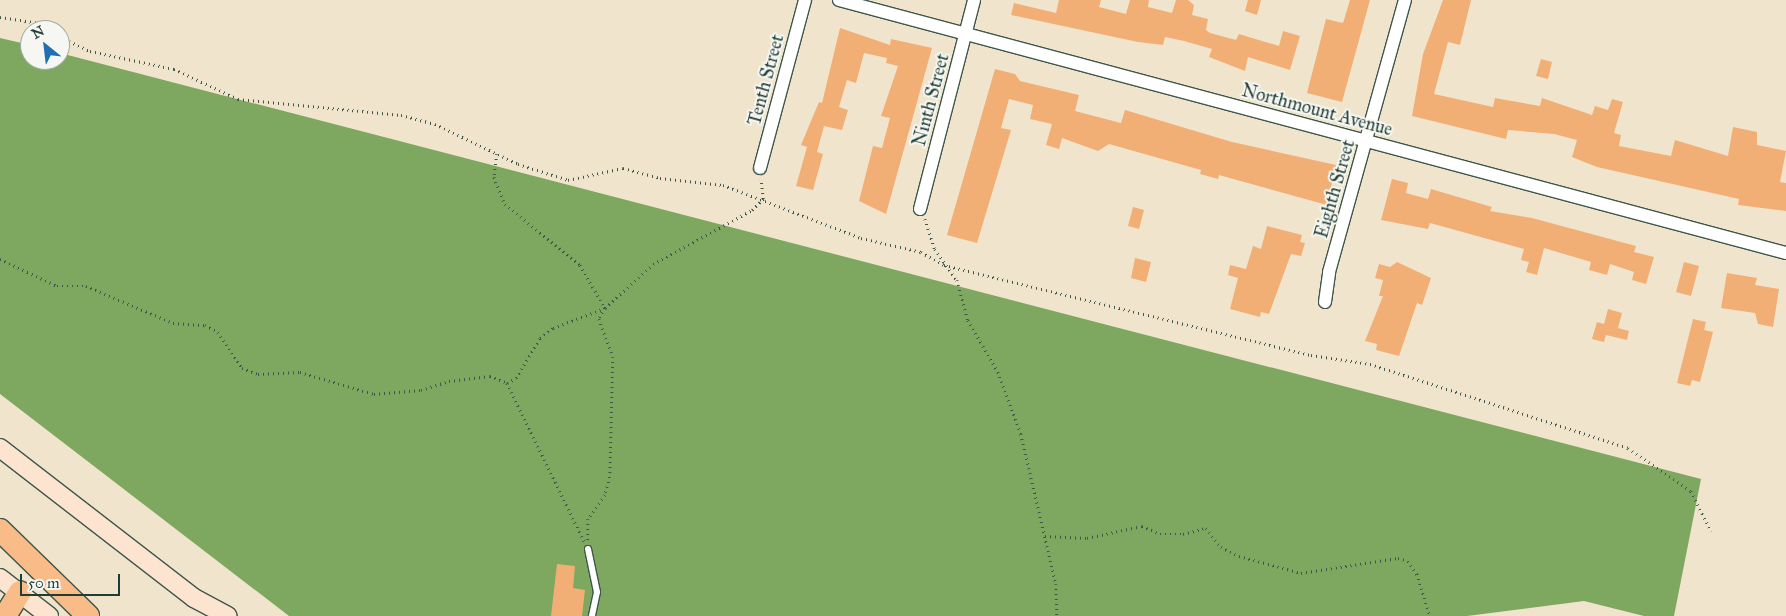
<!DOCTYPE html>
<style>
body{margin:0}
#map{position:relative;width:1786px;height:616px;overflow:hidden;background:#f0e5cc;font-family:"IM FELL Great Primer",serif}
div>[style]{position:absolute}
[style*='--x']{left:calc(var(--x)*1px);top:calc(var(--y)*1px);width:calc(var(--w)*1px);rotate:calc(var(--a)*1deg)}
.forest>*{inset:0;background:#7ea860}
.building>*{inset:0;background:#f1af76}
.path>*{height:2.5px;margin-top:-1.25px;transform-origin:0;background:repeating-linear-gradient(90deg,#3e564b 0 1px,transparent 0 5px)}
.roads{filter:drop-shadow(1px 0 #3e564b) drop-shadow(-1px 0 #3e564b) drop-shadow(0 1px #3e564b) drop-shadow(0 -1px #3e564b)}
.service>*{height:6px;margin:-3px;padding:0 3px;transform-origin:3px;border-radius:3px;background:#fff}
.minor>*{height:12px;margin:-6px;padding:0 6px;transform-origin:6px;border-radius:6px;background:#fff}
.secondary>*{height:18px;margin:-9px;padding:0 9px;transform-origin:9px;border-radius:9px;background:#fde4d0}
.motorway>*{height:22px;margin:-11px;padding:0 11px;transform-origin:11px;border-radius:11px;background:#f9bc89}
span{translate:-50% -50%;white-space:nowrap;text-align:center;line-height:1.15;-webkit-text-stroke:4px #f6f6f2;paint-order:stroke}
.street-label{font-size:18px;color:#1f3d34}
.north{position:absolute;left:20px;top:20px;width:50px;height:50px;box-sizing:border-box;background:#f6f6f2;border:1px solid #a0aca6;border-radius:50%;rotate:331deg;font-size:14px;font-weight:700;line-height:20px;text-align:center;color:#1f3d34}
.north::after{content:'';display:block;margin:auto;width:18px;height:22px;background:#1f6fb2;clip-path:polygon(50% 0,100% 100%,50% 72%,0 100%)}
.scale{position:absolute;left:20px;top:574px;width:100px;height:22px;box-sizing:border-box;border:2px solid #1f3d34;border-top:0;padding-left:6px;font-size:15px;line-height:18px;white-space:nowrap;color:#1f3d34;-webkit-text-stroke:4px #f6f6f2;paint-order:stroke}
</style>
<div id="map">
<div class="forest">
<i style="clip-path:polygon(0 38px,30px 45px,30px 60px,60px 60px,60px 53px,1701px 479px,1674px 616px,1644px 616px,1584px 601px,1467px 616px,289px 616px,0 394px)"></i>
</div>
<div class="building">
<i style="clip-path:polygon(1059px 0,1101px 0,1099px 7px,1126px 14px,1130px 0,1149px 0,1148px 7px,1172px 13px,1176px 0,1188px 0,1194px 5px,1192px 15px,1208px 19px,1206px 30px,1210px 33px,1236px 40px,1239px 34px,1279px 46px,1283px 31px,1300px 36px,1290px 70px,1248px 57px,1245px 71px,1209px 57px,1212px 49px,1184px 41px,1165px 37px,1163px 45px,1138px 42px,1011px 15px,1014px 3px,1056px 13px)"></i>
<i style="clip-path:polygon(1248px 0,1261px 0,1257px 15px,1245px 11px)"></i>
<i style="clip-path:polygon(1350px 0,1370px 0,1342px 102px,1307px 93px,1326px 19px,1343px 23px)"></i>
<i style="clip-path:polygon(1443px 0,1471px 0,1460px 45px,1448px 42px,1434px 94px,1493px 107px,1495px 98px,1540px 106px,1542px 98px,1592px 115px,1595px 106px,1608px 110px,1612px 99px,1623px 102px,1614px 133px,1621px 135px,1619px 146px,1671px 156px,1675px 140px,1728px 156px,1733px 127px,1757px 132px,1757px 145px,1786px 151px,1780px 182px,1786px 183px,1786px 211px,1738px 205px,1739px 199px,1597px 167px,1572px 157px,1577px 140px,1554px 134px,1508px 130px,1506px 139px,1412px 116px,1423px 54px)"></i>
<i style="clip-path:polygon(840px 28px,890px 45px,891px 39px,932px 48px,886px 214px,859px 201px,873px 146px,882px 148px,890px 118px,881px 116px,898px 66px,886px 63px,887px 58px,864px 53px,856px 83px,847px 80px,839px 107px,848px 110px,842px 130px,824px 126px,817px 152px,823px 154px,813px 190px,796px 186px,807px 147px,801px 145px,819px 102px,822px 103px)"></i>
<i style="clip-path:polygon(1541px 59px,1552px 62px,1548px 79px,1536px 76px)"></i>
<i style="clip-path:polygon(995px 69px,1015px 74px,1020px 81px,1079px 95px,1075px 111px,1121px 123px,1125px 110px,1232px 142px,1336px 165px,1327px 205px,1219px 175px,1218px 179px,1200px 174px,1201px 170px,1109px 144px,1098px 151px,1062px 138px,1059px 149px,1046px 145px,1052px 124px,1030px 119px,1033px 105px,1009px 99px,1001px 128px,1011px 130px,977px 243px,947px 235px)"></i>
<i style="clip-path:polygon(1392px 179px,1408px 183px,1406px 193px,1428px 199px,1431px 189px,1492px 207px,1490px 211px,1532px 218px,1636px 246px,1634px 252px,1654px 257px,1646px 284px,1632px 280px,1634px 272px,1610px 264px,1607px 275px,1589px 270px,1591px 262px,1544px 248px,1537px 275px,1526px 272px,1529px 262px,1521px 260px,1524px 249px,1430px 223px,1428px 229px,1381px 220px)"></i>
<i style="clip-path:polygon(1133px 207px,1144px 210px,1139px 229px,1128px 226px)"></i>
<i style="clip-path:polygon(1267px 226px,1302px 235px,1300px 242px,1305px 243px,1301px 256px,1291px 254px,1269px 314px,1261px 312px,1260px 317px,1230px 309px,1238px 278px,1228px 275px,1230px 265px,1246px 269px,1253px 246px,1261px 249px)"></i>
<i style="clip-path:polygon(1135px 258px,1151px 262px,1146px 282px,1131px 278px)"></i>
<i style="clip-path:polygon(1397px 262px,1431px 278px,1422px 305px,1417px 303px,1399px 356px,1376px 350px,1377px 344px,1365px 341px,1383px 296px,1379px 296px,1383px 280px,1375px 278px,1379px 264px,1390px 267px)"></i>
<i style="clip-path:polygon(1684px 262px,1699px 266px,1691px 296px,1676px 292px)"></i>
<i style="clip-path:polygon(1727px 273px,1757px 278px,1755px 285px,1779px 289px,1773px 327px,1758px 324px,1755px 313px,1721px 308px)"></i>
<i style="clip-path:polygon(1608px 309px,1622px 313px,1618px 328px,1629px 331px,1627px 340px,1606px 335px,1604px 342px,1592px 339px,1597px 322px,1604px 324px)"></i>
<i style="clip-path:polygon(1693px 319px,1706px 322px,1704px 330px,1713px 332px,1700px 382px,1692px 380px,1690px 386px,1677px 383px)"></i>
<i style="clip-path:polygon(557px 564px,575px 566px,573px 588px,585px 590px,582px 616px,551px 616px)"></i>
</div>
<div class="path">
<i style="--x:0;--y:17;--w:40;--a:8.5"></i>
<i style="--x:40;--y:23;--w:12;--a:35"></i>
<i style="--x:60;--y:37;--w:33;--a:25"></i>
<i style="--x:90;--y:51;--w:86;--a:12.1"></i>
<i style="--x:174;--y:69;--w:71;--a:25.1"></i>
<i style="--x:238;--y:99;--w:164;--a:5.6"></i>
<i style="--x:401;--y:115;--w:35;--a:15"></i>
<i style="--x:435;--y:124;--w:92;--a:25.7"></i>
<i style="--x:518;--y:164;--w:52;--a:17.7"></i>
<i style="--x:568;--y:180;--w:56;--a:-12.3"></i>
<i style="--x:623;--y:168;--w:38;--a:15"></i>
<i style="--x:660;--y:178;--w:63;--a:6.3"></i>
<i style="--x:723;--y:185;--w:148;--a:21"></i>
<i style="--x:861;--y:238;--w:62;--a:13.1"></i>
<i style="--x:921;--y:252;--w:26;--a:29"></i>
<i style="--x:944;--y:265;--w:378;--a:13.8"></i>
<i style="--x:1311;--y:355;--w:60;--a:8.7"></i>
<i style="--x:1370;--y:364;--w:271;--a:18"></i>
<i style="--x:1628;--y:448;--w:76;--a:34.3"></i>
<i style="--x:1691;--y:491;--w:45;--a:63.4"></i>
<i style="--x:497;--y:154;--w:23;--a:97"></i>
<i style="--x:494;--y:177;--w:29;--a:68"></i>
<i style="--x:505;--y:204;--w:97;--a:39.1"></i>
<i style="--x:580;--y:265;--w:50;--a:59.8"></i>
<i style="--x:605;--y:308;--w:13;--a:119"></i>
<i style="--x:599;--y:319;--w:40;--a:69.8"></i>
<i style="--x:613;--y:357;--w:120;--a:91.4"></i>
<i style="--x:610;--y:477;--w:19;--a:106"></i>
<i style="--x:605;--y:495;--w:29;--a:125"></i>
<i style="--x:588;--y:519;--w:21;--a:90"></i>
<i style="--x:925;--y:219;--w:32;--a:72"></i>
<i style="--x:935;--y:249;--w:38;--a:55"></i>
<i style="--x:957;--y:280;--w:41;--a:74.6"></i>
<i style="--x:968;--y:320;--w:60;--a:60"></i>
<i style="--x:998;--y:372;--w:66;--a:69.6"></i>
<i style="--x:1021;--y:434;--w:154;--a:76.9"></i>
<i style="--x:1056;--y:584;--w:32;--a:88"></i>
<i style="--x:0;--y:259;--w:63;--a:25.3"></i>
<i style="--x:57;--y:286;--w:29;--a:0"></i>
<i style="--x:86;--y:286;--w:95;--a:23"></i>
<i style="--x:173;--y:323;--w:32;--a:4"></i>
<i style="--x:205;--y:325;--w:15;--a:28"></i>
<i style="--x:218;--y:332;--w:43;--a:56.3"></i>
<i style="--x:242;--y:368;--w:17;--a:21"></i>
<i style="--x:258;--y:374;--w:42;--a:-2.7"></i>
<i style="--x:300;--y:372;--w:77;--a:16.6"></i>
<i style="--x:374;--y:394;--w:47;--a:-4.9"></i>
<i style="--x:421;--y:390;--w:29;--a:-18"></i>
<i style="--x:449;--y:381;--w:41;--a:-7"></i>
<i style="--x:490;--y:376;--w:18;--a:22"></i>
<i style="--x:507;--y:383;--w:10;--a:-29"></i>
<i style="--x:516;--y:378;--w:47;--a:-59"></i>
<i style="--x:540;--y:338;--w:16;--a:-38"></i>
<i style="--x:553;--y:328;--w:56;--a:-21"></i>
<i style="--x:605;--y:308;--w:65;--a:-42.5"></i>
<i style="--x:653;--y:264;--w:113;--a:-28.6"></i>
<i style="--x:752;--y:210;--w:16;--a:-45"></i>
<i style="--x:763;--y:199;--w:20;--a:-96"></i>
<i style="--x:507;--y:383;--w:176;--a:64"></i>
<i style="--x:1045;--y:536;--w:42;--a:2.7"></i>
<i style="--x:1087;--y:538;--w:56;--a:-12.3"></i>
<i style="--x:1142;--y:526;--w:20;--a:24"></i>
<i style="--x:1160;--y:534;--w:23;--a:0"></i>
<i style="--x:1183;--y:534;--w:24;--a:-15"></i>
<i style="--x:1206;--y:528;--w:24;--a:52"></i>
<i style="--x:1221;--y:547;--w:20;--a:27"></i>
<i style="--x:1239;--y:556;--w:64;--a:15.3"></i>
<i style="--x:1301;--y:573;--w:98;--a:-8.8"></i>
<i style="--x:1398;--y:558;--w:10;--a:17"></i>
<i style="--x:1408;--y:561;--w:16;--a:55"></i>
<i style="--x:1417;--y:574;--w:44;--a:72.8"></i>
</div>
<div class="roads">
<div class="service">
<i style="--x:588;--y:549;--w:44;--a:78.2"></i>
<i style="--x:597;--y:592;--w:25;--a:102"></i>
</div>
<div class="minor">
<i style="--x:839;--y:0;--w:980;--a:14.96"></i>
<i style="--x:760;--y:168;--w:174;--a:-75"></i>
<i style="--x:920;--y:209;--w:216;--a:-75.5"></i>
<i style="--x:1325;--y:302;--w:30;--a:-82"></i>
<i style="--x:1329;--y:272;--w:282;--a:-74.4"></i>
</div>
<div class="secondary">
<i style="--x:0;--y:448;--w:245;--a:37.7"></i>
<i style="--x:194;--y:598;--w:38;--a:28"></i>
<i style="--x:0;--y:578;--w:62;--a:37.8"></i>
</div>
<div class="motorway">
<i style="--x:0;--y:530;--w:123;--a:44.3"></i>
<i style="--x:5;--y:616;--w:28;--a:-58"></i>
</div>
</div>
<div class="street-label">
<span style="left:766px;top:80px;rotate:-75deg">Tenth Street</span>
<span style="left:931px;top:100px;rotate:-75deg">Ninth Street</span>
<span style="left:1317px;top:110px;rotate:15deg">Northmount Avenue</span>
<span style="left:1335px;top:189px;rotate:-74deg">Eighth Street</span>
</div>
<div class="north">N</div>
<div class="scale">50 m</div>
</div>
